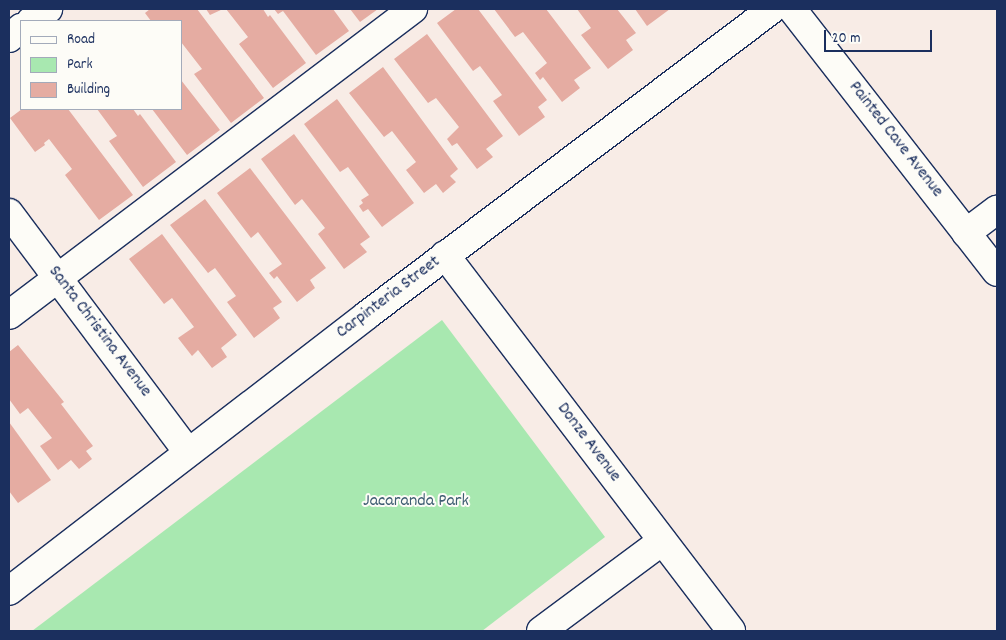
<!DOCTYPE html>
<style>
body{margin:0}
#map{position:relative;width:1006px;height:640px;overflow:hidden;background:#f8ece6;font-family:Dekko,sans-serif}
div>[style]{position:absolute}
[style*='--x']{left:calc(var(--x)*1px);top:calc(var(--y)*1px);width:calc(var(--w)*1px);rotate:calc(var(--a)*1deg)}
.green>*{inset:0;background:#a8e8b0}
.building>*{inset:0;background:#e5aca2}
.roads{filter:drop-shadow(1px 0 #1b2f5e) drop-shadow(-1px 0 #1b2f5e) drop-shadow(0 1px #1b2f5e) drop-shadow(0 -1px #1b2f5e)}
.minor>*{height:28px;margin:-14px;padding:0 14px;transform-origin:14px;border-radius:14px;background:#fdfcf7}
span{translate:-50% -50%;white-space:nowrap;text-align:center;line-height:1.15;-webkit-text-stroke:4px #fdfcf7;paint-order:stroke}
.street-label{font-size:18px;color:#1b2f5e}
.park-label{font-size:18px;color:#3e5d72}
.frame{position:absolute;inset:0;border:10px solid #1b2f5e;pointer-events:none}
.legend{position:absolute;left:20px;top:20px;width:162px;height:90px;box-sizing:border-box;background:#fdfcf7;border:1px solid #a3aaba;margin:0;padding:6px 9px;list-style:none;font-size:15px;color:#1b2f5e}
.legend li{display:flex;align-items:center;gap:10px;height:25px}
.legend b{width:25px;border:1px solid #a3aaba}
.scale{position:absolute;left:824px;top:30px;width:108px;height:22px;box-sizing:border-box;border:2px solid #1b2f5e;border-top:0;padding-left:6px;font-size:15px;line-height:18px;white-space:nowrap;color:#1b2f5e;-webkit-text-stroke:4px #fdfcf7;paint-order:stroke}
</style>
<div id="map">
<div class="green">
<i style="clip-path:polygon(442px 320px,605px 537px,482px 631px,32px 631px)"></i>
</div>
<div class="building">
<i style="clip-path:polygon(150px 9px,197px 9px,264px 98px,231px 123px,194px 74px,202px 69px,181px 42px,181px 21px,151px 21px,145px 13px)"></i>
<i style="clip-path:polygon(206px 9px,223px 9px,210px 15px)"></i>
<i style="clip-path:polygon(226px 9px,263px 9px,268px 17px,270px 15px,306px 63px,273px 88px,239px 44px,248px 37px)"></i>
<i style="clip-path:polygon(274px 9px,333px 9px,349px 31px,316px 55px,283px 11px,278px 14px)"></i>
<i style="clip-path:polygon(350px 9px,378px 9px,360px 22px)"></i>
<i style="clip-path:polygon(456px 9px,478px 9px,547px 100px,538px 107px,545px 117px,519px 136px,493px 101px,502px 95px,480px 66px,473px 71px,437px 23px)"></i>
<i style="clip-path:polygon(494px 9px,546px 9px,591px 68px,574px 80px,580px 88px,562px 102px,543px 77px,540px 80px,535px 73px,547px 63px,523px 32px,515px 37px)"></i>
<i style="clip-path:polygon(577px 9px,617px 9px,636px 33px,626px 40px,633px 50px,608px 69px,581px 35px,591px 28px)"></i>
<i style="clip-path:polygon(635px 9px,670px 9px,647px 26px)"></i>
<i style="clip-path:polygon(427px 34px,503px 136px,486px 149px,493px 157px,477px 169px,457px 143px,452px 146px,447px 139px,459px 127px,436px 98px,428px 103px,394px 59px)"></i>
<i style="clip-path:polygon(383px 67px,458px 169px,450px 176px,456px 182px,443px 193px,436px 184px,424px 193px,406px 170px,416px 162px,392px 131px,384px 137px,349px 93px)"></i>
<i style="clip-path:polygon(181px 80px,220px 130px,187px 155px,152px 109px,181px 109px)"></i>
<i style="clip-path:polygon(337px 99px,414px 203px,382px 227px,368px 209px,363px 212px,359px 206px,363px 203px,361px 200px,369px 195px,348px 167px,340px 172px,304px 124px)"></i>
<i style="clip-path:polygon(22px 109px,68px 109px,133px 195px,99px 220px,65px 175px,72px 169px,49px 139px,44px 143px,45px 145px,35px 152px,10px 118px)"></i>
<i style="clip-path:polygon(97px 109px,133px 109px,138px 116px,140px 114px,176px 162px,143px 187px,109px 141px,117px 136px)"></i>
<i style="clip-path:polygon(294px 134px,370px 237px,360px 244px,367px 252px,344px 269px,318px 234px,325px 228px,302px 199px,295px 205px,261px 159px)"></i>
<i style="clip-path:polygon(250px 168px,326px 268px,310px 280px,315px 288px,297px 302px,277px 276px,274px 279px,269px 273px,282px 264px,258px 232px,251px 238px,217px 193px)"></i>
<i style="clip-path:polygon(205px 199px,282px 302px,273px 308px,280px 318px,254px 338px,227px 302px,236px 296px,215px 268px,208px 273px,170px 225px)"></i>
<i style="clip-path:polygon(162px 234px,237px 335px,221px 348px,227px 357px,212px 368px,198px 350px,192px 356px,178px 338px,194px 327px,172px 298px,164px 304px,129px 259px)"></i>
<i style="clip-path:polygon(18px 345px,64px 402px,61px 404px,93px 446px,86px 451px,92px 459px,79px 469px,71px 460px,58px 470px,40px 446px,52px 438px,28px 408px,20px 414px,9px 399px,9px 352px)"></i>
<i style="clip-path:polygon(9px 422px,51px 480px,18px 503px,9px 491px)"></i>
</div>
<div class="roads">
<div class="minor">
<i style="--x:792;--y:9;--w:333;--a:52.1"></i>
<i style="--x:31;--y:21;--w:21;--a:-35"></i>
<i style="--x:9;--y:38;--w:16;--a:-40"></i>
<i style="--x:9;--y:213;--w:299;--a:53.2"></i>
<i style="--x:966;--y:233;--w:39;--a:-37"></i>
<i style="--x:445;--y:255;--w:472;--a:52.7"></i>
<i style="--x:9;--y:315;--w:507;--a:-37.14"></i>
<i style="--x:9;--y:591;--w:452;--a:-37.6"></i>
<i style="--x:367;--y:315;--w:508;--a:-37.07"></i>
<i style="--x:541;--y:631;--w:151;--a:-36.6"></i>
</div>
</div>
<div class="street-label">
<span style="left:895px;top:140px;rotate:52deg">Painted Cave Avenue</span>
<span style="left:389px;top:298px;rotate:-37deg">Carpinteria Street</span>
<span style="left:99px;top:332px;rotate:53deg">Santa Christina Avenue</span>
<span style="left:588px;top:443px;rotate:53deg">Donze Avenue</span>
</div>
<div class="park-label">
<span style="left:416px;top:502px">Jacaranda Park</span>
</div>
<div class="frame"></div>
<ul class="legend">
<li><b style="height:6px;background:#fdfcf7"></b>Road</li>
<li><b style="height:14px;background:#a8e8b0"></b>Park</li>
<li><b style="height:14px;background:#e5aca2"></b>Building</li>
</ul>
<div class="scale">20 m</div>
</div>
